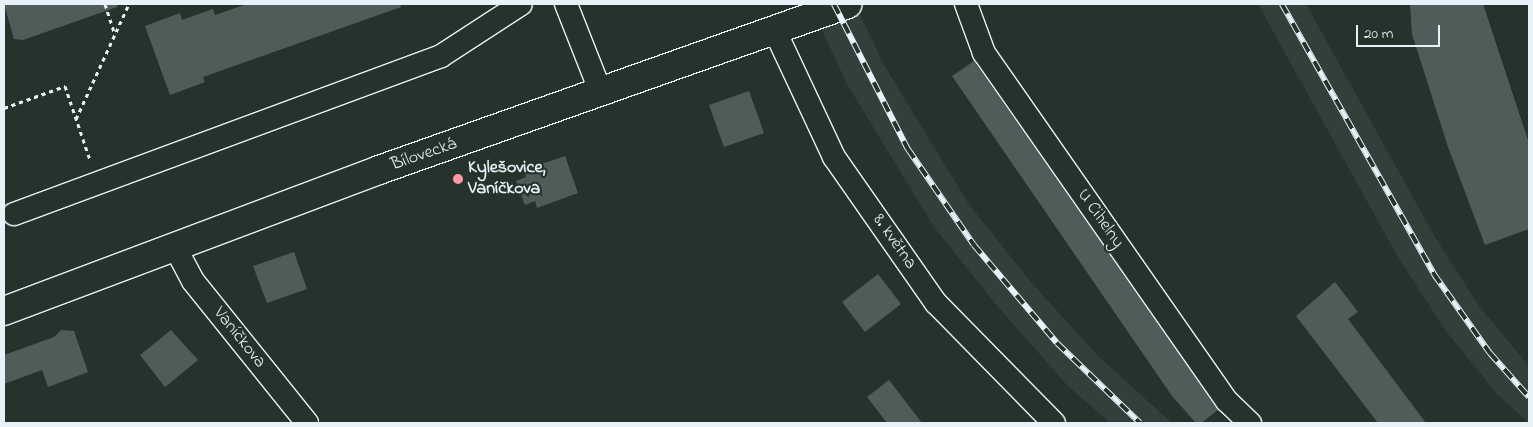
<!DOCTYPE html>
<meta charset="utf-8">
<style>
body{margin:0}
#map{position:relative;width:1533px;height:427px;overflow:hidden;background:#26332d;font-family:"Indie Flower",sans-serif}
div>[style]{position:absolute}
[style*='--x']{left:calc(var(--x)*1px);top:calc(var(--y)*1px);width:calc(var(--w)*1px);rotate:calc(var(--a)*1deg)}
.built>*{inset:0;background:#333f3a}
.building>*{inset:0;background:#505c59}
.path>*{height:3px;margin-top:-1.5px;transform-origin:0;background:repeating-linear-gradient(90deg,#e8f1f8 0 4px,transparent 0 8px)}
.roads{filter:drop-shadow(1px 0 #e8f1f8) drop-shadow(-1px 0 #e8f1f8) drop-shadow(0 1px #e8f1f8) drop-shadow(0 -1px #e8f1f8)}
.street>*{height:22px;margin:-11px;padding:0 11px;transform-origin:11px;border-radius:11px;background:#26332d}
.secondary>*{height:28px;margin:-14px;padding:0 14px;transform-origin:14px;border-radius:14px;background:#26332d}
.rail>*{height:5.5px;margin-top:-2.75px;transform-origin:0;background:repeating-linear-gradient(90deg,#26332d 0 11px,#e8f1f8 0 22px);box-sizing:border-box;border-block:1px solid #e8f1f8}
.dots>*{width:14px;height:14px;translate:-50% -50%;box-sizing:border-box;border:2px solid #26332d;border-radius:50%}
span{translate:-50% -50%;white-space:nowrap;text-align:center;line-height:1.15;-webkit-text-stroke:4.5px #26332d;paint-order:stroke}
.street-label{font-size:18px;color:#e8f1f8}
.poi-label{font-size:18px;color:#e8f1f8;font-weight:700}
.left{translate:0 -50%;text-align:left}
.frame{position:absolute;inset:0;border:5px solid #e8f1f8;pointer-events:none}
.scale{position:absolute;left:1356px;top:25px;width:84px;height:22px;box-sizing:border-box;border:2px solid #e8f1f8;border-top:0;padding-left:6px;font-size:15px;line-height:18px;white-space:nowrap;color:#e8f1f8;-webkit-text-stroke:4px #26332d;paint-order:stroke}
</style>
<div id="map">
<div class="built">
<i style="clip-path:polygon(855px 4px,884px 65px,968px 203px,1030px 281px,1097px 355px,1172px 423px,1110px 423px,1067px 385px,999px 308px,934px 227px,847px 84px,814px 13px)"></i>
<i style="clip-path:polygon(1258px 4px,1306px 4px,1435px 237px,1479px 306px,1529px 366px,1529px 423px,1497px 394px,1446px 331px,1399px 259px)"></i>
</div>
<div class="building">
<i style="clip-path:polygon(4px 4px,117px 4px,117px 7px,23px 40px,14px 39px)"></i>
<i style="clip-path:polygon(247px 4px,400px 4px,401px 7px,203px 77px,205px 82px,170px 95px,145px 26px,180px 13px,182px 20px,213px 9px,215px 15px)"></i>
<i style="clip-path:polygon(1410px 4px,1483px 4px,1529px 143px,1529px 229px,1485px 245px,1448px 147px,1412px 34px)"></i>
<i style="clip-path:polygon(974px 61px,1218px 410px,1201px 423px,1196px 423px,1172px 396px,952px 76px)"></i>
<i style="clip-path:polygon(749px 91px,764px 133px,724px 147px,709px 105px)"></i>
<i style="clip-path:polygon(565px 156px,578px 193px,537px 208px,535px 201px,525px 205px,516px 181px,526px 177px,524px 170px)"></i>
<i style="clip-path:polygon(294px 252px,307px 289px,267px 303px,253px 266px)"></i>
<i style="clip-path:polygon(878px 274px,901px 304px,865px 332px,842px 302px)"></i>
<i style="clip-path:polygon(1335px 282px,1358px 312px,1348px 319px,1426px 423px,1378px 423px,1296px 316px)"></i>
<i style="clip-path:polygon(61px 330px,74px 331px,88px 372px,48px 387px,42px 370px,4px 384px,4px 355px,54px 337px)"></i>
<i style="clip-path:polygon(171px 330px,198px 360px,165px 387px,140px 355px)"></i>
<i style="clip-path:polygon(889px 380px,922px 423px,887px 423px,867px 397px)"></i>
</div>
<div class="path">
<i style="--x:105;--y:4;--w:32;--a:72"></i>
<i style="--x:4;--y:108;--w:65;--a:-19.8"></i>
<i style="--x:65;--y:86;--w:78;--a:71.3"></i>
<i style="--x:76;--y:119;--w:127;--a:-65.3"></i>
</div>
<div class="roads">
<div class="street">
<i style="--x:566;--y:4;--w:96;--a:68.5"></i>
<i style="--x:966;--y:4;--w:52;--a:69.8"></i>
<i style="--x:984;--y:53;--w:424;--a:55.1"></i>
<i style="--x:1227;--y:401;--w:32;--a:44"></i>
<i style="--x:775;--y:31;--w:139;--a:64.9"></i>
<i style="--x:834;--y:157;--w:178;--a:55.1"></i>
<i style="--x:936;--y:303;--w:168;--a:45.5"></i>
<i style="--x:14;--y:214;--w:455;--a:-20.3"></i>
<i style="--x:441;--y:56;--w:95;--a:-33"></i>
<i style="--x:176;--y:249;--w:36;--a:62"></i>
<i style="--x:193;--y:281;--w:182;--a:51.2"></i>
</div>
<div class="secondary">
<i style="--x:4;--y:311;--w:401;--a:-20.6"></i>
<i style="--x:379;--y:170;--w:497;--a:-19.5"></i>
</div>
</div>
<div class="rail">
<i style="--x:834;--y:4;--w:163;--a:63"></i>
<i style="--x:908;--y:149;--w:116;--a:55.5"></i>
<i style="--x:974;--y:245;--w:128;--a:49.7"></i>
<i style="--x:1057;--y:343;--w:115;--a:43.9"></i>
<i style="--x:1282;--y:4;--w:310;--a:60.6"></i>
<i style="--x:1434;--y:274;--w:97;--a:54.7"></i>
<i style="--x:1490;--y:353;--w:59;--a:48.4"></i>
</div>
<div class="dots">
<i style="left:458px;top:179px;background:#ff9aa2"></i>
</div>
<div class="street-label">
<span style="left:424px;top:155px;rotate:-19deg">Bílovecká</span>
<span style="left:1100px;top:219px;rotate:55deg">U Cihelny</span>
<span style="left:894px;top:242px;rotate:55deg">8. května</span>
<span style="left:239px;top:338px;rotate:51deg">Vaníčkova</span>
</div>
<div class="poi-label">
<span class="left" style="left:468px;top:179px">Kylešovice,<br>Vaníčkova</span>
</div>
<div class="frame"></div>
<div class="scale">20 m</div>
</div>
